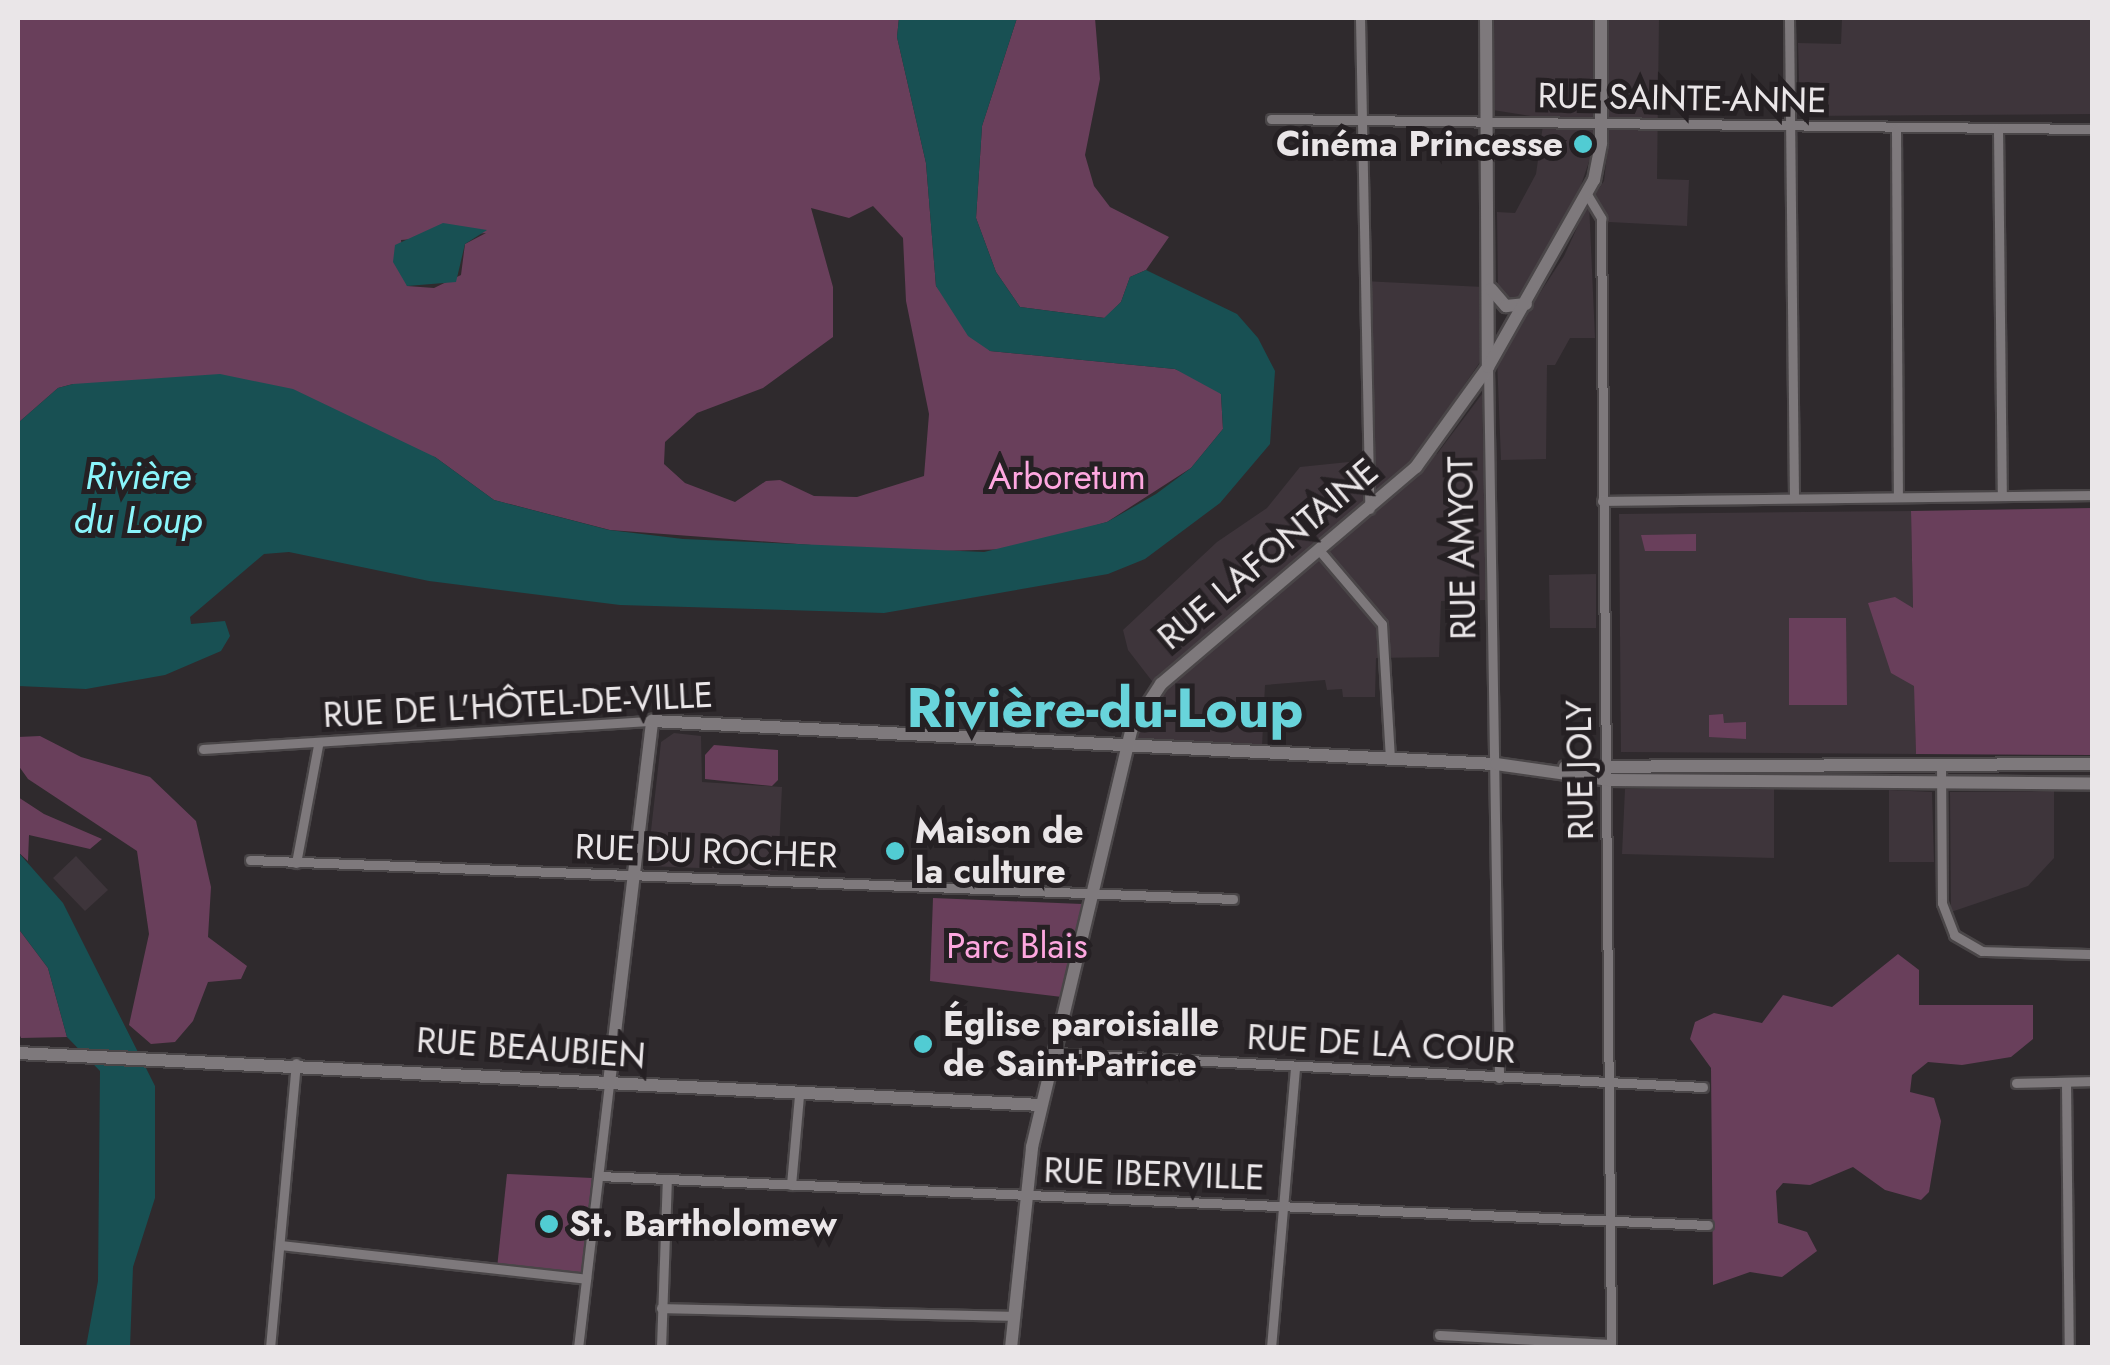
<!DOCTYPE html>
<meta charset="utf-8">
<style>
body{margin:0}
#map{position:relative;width:2110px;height:1365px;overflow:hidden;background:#2f2a2d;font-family:Jost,sans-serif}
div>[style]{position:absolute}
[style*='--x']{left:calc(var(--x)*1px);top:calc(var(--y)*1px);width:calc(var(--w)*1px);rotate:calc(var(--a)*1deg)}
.built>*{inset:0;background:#3e353b}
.green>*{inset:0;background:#693f5b}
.water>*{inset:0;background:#185053}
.roads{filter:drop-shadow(2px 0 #4a4648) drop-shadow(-2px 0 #4a4648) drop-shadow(0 2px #4a4648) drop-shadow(0 -2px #4a4648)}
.street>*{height:9px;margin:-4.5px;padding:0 4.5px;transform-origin:4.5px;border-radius:4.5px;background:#7e797c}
.secondary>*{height:12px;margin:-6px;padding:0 6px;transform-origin:6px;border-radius:6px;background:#7e797c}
.dots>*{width:28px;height:28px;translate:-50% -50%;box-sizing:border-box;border:5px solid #252023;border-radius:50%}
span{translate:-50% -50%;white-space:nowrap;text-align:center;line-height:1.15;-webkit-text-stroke:10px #252023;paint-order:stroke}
.street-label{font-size:35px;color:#eae6e8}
.poi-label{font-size:35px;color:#eae6e8;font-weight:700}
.right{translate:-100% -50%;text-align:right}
.left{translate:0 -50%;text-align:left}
.park-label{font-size:35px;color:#fea7e0}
.water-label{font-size:38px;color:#8af5fb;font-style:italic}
.town-label{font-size:55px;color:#68d4db;font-weight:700}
.frame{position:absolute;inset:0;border:20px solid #eae6e8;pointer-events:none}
</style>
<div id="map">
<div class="built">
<i style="clip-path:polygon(1479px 18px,1659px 18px,1657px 179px,1689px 180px,1687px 226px,1609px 222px,1595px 194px,1604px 181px,1609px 136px,1598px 135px,1572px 212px,1521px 300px,1512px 303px,1498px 288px,1497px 212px,1515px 213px,1536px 174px,1544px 118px,1480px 108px)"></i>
<i style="clip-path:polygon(1842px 18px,2092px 18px,2092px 114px,1800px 116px,1798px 43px,1841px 44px)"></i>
<i style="clip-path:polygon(1589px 202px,1595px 338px,1570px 338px,1555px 365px,1547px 365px,1546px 459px,1501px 460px,1497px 359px,1564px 256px)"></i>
<i style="clip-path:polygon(1363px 281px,1483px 287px,1482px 359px,1424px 444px,1437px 454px,1482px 394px,1487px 600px,1441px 601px,1439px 657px,1376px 658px,1375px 697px,1343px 697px,1342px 689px,1327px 690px,1325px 680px,1265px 685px,1262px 747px,1136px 739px,1144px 713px,1162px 694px,1128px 650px,1123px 630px,1217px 542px,1267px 508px,1300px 467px,1368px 460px)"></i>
<i style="clip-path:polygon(1911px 511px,1916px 754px,1621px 752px,1619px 514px)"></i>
<i style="clip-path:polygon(1596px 574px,1596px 628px,1550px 628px,1549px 575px)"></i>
<i style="clip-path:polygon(674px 733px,701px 736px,702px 782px,782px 787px,778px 871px,647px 866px,661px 742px)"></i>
<i style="clip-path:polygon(1625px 789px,1774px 789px,1774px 858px,1622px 854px)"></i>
<i style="clip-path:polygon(1889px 790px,1932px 792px,1934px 862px,1889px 862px)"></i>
<i style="clip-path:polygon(2054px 791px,2054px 858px,2028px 886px,1951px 912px,1950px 792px)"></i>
<i style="clip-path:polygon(76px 856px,108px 890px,85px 911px,53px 878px)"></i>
</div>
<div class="green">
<i style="clip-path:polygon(evenodd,18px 18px,899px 18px,897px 37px,926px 163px,936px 286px,990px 351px,1175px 369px,1211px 384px,1221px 394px,1223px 429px,1191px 468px,1107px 522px,1013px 549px,904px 552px,610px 530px,494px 500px,435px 457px,73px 384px,58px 388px,18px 423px,18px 18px,873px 206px,903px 238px,906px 301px,929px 414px,924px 476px,857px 497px,814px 496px,780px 480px,766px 481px,735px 502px,685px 483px,664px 464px,665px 442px,697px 413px,763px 388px,833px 337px,833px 287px,811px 208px,849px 218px,873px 206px,18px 18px,486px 233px,465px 244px,461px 275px,434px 288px,407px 286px,401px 240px,486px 233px)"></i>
<i style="clip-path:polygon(1017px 18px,1095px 18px,1100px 79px,1085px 155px,1094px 186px,1110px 207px,1169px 237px,1146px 270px,1130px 277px,1121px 302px,1105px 318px,1020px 307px,996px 272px,976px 218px,982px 126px)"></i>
<i style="clip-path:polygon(2092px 508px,2092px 755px,1916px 754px,1914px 686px,1891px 673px,1868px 603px,1895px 597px,1913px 608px,1911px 511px)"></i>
<i style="clip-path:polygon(1696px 534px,1696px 551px,1645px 551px,1641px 535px)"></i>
<i style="clip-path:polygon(1789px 618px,1846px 618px,1847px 705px,1789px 705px)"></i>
<i style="clip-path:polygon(1723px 714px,1724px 723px,1746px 722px,1746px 739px,1709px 737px,1709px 715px)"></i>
<i style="clip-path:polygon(40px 736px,81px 757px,150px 777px,196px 821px,211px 887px,208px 937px,247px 966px,241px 979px,208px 982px,193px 1021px,175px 1042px,151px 1044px,129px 1025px,149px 934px,137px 851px,28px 779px,18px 765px,18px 737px)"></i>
<i style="clip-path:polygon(714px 745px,778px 750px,778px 780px,772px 786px,705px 779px,705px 755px)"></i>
<i style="clip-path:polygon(18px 797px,44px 814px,102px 839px,90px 849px,29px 835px,28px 861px,18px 852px)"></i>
<i style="clip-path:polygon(933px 898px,1082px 904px,1062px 997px,930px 981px)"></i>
<i style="clip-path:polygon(18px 928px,48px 968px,67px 1037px,21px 1038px,18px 1031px)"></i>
<i style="clip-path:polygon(1898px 954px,1919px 970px,1919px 1005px,2033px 1005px,2033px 1039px,2011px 1057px,1962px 1065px,1928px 1062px,1912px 1075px,1910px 1092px,1934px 1098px,1941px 1121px,1929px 1192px,1921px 1200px,1885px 1190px,1853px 1167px,1810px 1185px,1783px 1183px,1776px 1191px,1778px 1223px,1807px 1232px,1817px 1251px,1782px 1277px,1750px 1272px,1713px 1285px,1711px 1068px,1690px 1039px,1695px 1022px,1714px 1013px,1762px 1023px,1783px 995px,1832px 1007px)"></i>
<i style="clip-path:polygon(507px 1174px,592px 1178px,582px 1277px,497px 1268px)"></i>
</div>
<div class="water">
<i style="clip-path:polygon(899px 18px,1017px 18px,982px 126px,976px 218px,996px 272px,1020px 307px,1104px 318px,1121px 302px,1130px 277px,1146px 270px,1237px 314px,1258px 338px,1275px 371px,1270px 444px,1220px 503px,1145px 559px,1108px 574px,884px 613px,620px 605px,429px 581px,289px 552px,264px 554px,190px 617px,191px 624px,225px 621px,230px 636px,221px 651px,165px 675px,86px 689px,18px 686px,18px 423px,58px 388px,73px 384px,220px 374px,293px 389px,435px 457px,494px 500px,609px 530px,683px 539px,984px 552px,1107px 522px,1156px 494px,1191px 468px,1223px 429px,1221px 394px,1175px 369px,990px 351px,968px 336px,936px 286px,926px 163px,897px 37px)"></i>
<i style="clip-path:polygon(443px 223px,487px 230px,465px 244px,456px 282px,407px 286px,393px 262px,395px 245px)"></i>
<i style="clip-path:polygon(18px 852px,63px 903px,155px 1086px,155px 1198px,133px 1267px,130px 1347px,86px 1347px,98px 1281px,100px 1071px,67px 1037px,48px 968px,18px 928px)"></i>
</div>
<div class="roads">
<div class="street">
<i style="--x:1360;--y:18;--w:491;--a:88.9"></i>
<i style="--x:1789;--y:18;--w:480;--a:89.4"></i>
<i style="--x:1271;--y:119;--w:821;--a:0.7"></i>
<i style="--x:1896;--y:128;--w:369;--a:89.7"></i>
<i style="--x:1998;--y:128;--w:368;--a:89.4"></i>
<i style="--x:1588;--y:196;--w:26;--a:59"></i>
<i style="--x:1601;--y:218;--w:1130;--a:89.49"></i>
<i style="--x:1488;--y:367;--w:711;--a:89.11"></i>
<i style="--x:1602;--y:501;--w:490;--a:-0.7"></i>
<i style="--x:1319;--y:550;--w:97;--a:49.6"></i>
<i style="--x:1382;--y:624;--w:134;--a:86.6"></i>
<i style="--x:203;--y:749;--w:450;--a:-3.6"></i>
<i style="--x:1941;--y:763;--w:140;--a:89.6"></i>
<i style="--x:1942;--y:903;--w:34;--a:69"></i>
<i style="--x:1954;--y:935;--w:32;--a:30"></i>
<i style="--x:1982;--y:951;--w:110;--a:1.6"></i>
<i style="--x:250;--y:860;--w:984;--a:2.27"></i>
<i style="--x:296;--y:863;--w:120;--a:-79.4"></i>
<i style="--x:1056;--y:1053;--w:648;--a:3.01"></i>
<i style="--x:2016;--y:1083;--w:76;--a:-1.5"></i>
<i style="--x:2066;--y:1083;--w:265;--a:89.4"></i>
<i style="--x:599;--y:1176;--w:1110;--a:2.53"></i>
<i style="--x:791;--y:1185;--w:89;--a:-84.9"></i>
<i style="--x:280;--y:1245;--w:308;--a:6.3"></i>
<i style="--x:661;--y:1308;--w:353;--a:1.3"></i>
<i style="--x:1439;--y:1335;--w:172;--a:3"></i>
<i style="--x:270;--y:1348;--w:286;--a:-84.8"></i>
<i style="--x:578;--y:1348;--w:267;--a:-83.3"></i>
<i style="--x:661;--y:1348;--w:169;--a:-88"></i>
<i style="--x:1271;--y:1348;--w:283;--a:-85.1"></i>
</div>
<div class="secondary">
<i style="--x:1486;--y:18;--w:347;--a:89.7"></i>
<i style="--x:1491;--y:289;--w:23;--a:49"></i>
<i style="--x:1506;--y:306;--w:20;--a:-6"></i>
<i style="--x:1565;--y:767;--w:527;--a:-0.33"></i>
<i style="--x:18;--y:1053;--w:1024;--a:2.91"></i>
<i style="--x:609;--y:1083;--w:365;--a:-83.2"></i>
<i style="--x:652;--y:721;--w:845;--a:2.92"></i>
<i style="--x:1496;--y:764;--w:113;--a:8.1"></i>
<i style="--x:1608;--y:780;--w:484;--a:0.4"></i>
<i style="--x:1011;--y:1348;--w:202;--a:-84"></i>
<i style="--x:1032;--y:1147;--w:429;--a:-76.6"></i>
<i style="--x:1131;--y:730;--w:55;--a:-56.9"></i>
<i style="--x:1161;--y:684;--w:335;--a:-40.4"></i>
<i style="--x:1416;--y:467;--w:123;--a:-54.2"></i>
<i style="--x:1488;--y:367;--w:215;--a:-60.5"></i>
<i style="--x:1594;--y:180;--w:38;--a:-79"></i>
<i style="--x:1601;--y:143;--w:125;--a:-90"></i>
</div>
</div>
<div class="dots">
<i style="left:1583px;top:144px;background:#51ccd3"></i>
<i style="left:895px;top:851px;background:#51ccd3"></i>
<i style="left:923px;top:1044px;background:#51ccd3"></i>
<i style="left:549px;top:1224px;background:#51ccd3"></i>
</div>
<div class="street-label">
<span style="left:1682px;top:98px;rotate:1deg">RUE SAINTE-ANNE</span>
<span style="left:1462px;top:548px;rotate:-91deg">RUE AMYOT</span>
<span style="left:1268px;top:554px;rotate:-40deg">RUE LAFONTAINE</span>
<span style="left:518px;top:705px;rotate:-3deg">RUE DE L'HÔTEL-DE-VILLE</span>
<span style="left:1580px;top:770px;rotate:-91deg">RUE JOLY</span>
<span style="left:706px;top:851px;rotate:2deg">RUE DU ROCHER</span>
<span style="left:1381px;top:1044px;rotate:3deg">RUE DE LA COUR</span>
<span style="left:531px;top:1048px;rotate:4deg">RUE BEAUBIEN</span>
<span style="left:1154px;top:1174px;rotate:2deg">RUE IBERVILLE</span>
</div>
<div class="poi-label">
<span class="right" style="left:1563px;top:144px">Cinéma Princesse</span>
<span class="left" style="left:915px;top:851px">Maison de<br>la culture</span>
<span class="left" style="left:943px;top:1044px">Église paroisialle<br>de Saint-Patrice</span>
<span class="left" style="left:569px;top:1224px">St. Bartholomew</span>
</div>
<div class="park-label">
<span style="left:1067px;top:477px">Arboretum</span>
<span style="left:1017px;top:946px">Parc Blais</span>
</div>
<div class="water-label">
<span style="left:138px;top:498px">Rivière<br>du Loup</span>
</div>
<div class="town-label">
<span style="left:1105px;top:709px">Rivière-du-Loup</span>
</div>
<div class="frame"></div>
</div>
